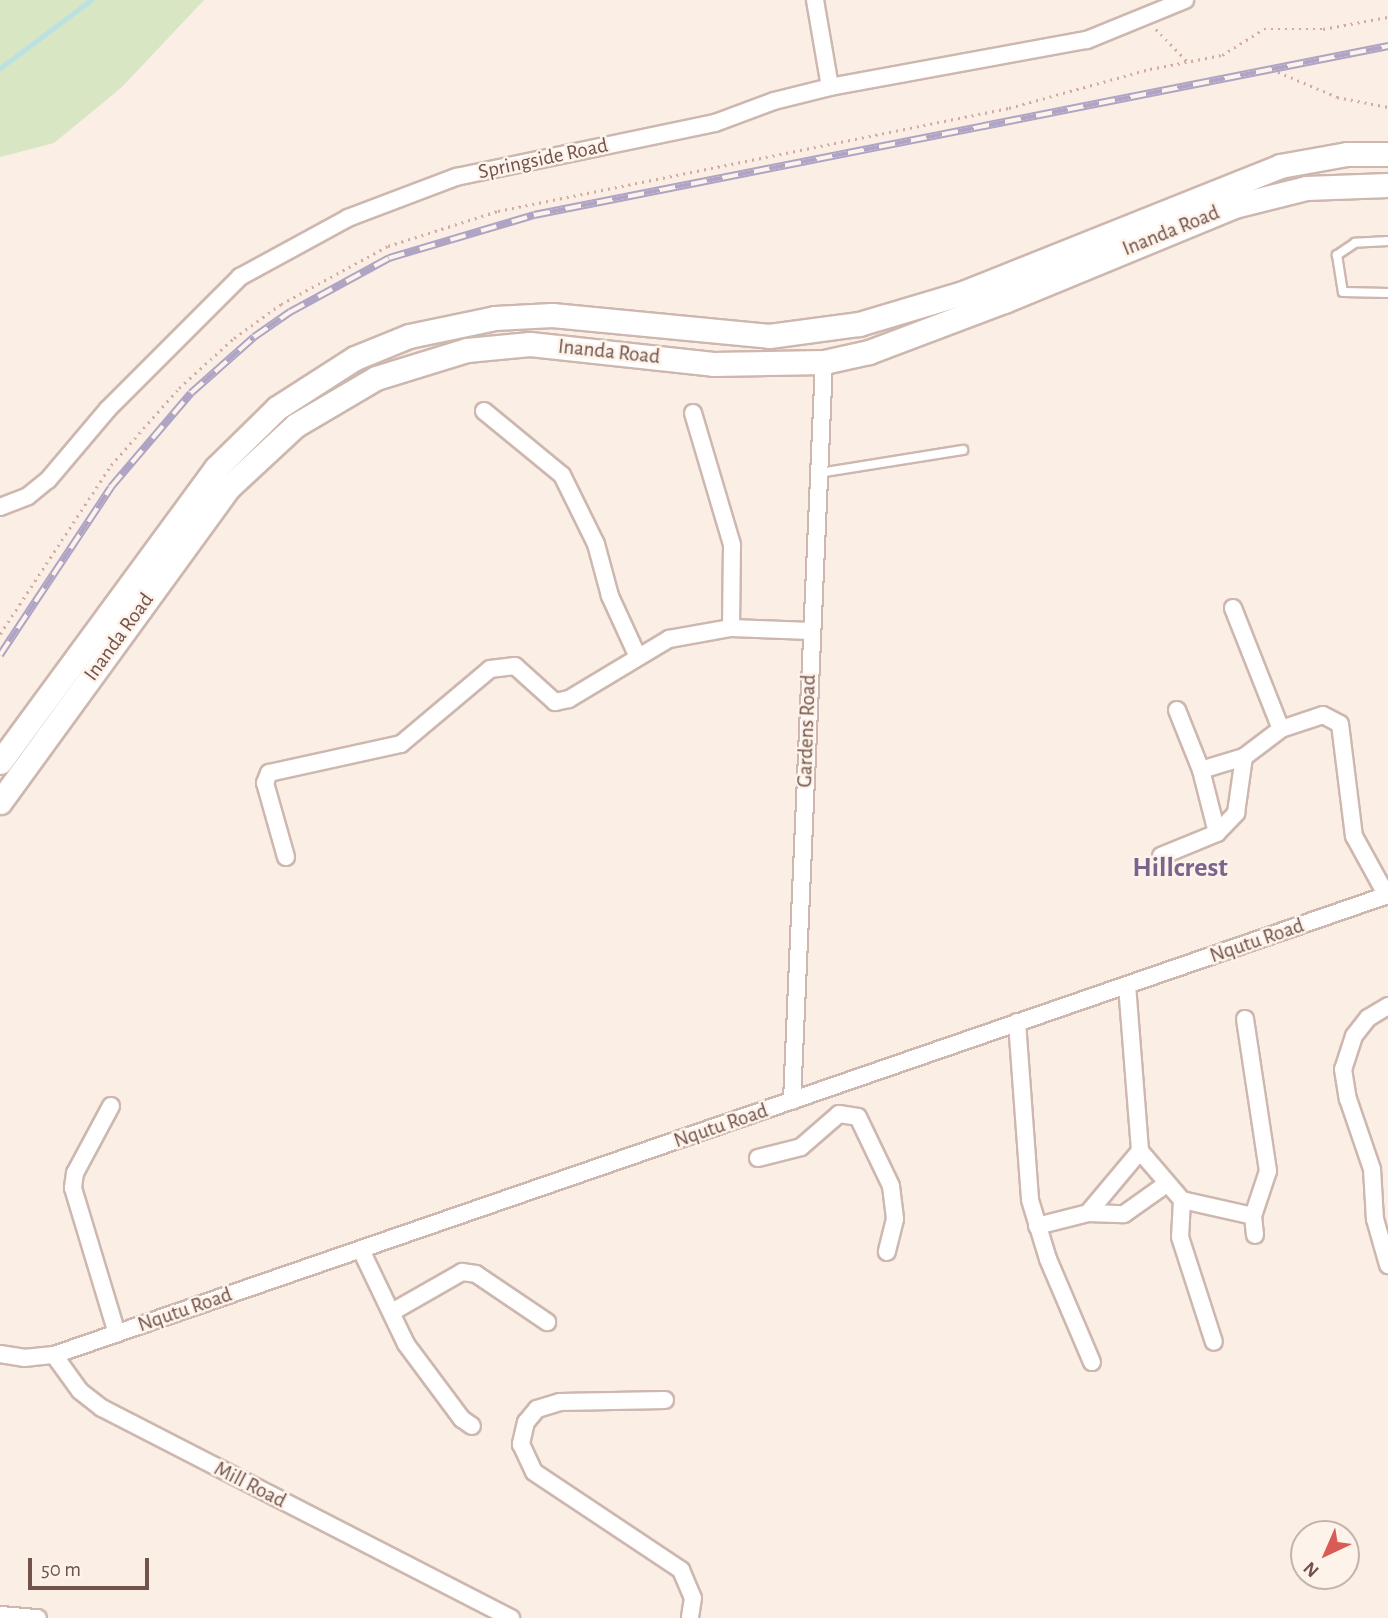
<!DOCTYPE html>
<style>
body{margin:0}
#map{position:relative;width:1388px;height:1618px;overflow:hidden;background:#faeee5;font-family:"Alegreya Sans",sans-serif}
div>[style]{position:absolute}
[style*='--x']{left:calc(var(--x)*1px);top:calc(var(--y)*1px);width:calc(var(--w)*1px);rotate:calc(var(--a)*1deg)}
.green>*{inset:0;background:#d8e6c4}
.stream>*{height:5px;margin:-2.5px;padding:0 2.5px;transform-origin:2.5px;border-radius:2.5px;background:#bbe2e1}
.path>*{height:2.5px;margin-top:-1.25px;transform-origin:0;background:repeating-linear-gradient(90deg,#d2aca2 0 2px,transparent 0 7px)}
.roads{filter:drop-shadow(2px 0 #cdb7af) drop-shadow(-2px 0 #cdb7af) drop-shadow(0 2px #cdb7af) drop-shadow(0 -2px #cdb7af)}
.lane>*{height:8px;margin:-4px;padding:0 4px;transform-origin:4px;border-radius:4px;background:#fff}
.street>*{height:16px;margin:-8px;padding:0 8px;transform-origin:8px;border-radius:8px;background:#fff}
.secondary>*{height:23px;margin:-11.5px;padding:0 11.5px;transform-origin:11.5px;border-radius:11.5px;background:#fff}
.rail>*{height:8px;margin-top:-4px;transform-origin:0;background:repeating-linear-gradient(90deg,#fdf3ea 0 16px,#afa4c3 0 32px);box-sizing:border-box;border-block:2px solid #afa4c3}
span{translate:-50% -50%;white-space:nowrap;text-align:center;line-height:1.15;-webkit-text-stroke:5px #fdf3ea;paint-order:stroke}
.street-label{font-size:21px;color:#71534c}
.district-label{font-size:28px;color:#79648d;font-weight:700}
.north{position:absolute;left:1290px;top:1520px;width:70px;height:70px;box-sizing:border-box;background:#fdf3ea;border:2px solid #c5b3ab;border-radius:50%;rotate:224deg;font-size:19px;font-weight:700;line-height:28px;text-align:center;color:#71534c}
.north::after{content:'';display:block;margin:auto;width:24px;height:32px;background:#da5b54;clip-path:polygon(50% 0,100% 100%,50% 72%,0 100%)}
.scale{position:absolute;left:28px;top:1558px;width:121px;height:32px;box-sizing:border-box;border:4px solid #71534c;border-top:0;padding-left:9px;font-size:21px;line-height:24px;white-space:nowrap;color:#71534c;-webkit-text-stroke:5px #fdf3ea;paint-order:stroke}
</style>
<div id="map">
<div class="green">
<i style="clip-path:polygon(0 0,204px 0,122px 87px,54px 143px,0 157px)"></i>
</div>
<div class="stream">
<i style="--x:0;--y:68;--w:114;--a:-36.8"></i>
</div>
<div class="path">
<i style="--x:1156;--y:29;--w:46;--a:45.9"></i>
<i style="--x:1278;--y:72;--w:64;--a:23"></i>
<i style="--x:1337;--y:97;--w:52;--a:11.1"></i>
<i style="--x:0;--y:634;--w:202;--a:-56.7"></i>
<i style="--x:111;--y:465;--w:103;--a:-48.6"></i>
<i style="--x:179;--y:388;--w:74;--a:-42.3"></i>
<i style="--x:234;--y:338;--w:58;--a:-35.9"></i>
<i style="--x:281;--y:304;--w:122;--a:-28.5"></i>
<i style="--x:388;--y:246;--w:115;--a:-17.7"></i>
<i style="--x:498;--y:211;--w:521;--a:-11.4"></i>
<i style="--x:1009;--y:108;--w:146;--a:-15.5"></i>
<i style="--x:1150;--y:69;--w:73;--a:-11"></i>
<i style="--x:1222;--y:55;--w:49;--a:-31.8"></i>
<i style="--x:1264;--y:29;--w:59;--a:0"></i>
<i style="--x:1323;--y:29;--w:66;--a:-10.5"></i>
</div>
<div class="roads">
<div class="lane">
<i style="--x:1388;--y:241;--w:33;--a:177"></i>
<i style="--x:1355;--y:243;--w:22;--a:146"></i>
<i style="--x:1337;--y:255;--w:37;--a:81"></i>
<i style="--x:1343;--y:292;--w:45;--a:1.3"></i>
<i style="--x:819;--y:473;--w:146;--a:-9.1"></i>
</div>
<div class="street">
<i style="--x:815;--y:0;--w:88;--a:80.2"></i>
<i style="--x:484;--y:411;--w:101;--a:39.4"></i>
<i style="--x:562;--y:475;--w:77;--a:63.8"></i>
<i style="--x:596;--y:544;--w:54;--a:74.9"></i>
<i style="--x:610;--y:596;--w:65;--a:65.4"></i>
<i style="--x:693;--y:413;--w:138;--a:73.5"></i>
<i style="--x:732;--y:545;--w:83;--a:90.7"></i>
<i style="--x:0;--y:507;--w:30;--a:-21"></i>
<i style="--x:28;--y:496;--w:26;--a:-39"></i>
<i style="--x:48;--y:480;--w:93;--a:-49.8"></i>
<i style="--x:108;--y:409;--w:187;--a:-45"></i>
<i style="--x:240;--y:277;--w:123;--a:-28.6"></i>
<i style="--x:348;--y:218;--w:116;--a:-20.8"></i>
<i style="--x:456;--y:177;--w:265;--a:-11.8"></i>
<i style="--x:715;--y:123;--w:63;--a:-20.4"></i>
<i style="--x:774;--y:101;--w:58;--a:-14"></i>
<i style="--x:830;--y:87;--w:261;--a:-10.4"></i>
<i style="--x:1087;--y:40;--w:106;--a:-22.2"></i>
<i style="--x:1233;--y:608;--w:130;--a:68.4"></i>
<i style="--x:1281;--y:729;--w:44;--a:-18.4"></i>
<i style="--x:1323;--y:715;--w:19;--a:28"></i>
<i style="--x:1340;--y:724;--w:113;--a:82.9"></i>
<i style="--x:1354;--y:836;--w:68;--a:61.2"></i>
<i style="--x:1177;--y:710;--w:65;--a:68.2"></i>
<i style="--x:1201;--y:770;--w:65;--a:75.7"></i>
<i style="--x:1201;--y:770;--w:45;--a:-16.8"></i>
<i style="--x:1244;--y:757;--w:46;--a:-37.1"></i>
<i style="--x:1161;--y:856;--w:61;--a:-22.3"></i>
<i style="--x:1217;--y:833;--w:28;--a:-46"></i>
<i style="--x:1236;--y:813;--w:57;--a:-81.9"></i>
<i style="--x:286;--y:857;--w:77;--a:-105.8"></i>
<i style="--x:265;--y:783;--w:11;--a:-68"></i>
<i style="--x:269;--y:773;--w:135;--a:-12.4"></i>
<i style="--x:401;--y:744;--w:116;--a:-40.1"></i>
<i style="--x:490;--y:669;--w:25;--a:-7"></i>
<i style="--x:515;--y:666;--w:54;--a:42"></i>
<i style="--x:555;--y:702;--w:14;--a:-12"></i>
<i style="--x:569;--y:699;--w:117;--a:-31"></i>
<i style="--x:669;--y:639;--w:63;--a:-10.1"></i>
<i style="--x:731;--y:628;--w:80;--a:2.1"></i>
<i style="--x:1127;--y:985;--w:167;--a:85.5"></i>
<i style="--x:1140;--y:1151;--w:65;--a:49.4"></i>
<i style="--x:1182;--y:1200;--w:73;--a:12.7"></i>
<i style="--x:1388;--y:1006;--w:23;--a:149"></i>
<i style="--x:1368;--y:1018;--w:23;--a:128"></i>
<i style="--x:1354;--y:1036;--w:35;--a:108"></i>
<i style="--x:1343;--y:1069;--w:30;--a:81"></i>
<i style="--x:1348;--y:1099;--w:74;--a:71.1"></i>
<i style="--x:1372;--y:1169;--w:50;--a:86.6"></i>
<i style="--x:1375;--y:1219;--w:48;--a:74.2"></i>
<i style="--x:1245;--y:1019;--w:154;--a:81.4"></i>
<i style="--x:1268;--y:1171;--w:47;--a:108.4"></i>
<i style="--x:1253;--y:1216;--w:19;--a:84"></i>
<i style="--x:1017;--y:1022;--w:178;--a:85.8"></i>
<i style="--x:1030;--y:1200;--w:62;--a:73"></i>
<i style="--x:1048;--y:1259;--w:112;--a:66.9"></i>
<i style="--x:792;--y:1101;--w:740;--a:-87.52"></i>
<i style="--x:111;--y:1106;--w:76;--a:118.2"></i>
<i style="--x:75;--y:1173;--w:15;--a:98"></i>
<i style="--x:73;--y:1188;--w:152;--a:73.2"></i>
<i style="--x:758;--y:1158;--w:44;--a:-14.3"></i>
<i style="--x:801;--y:1147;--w:50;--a:-41"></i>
<i style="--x:839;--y:1114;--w:19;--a:9"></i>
<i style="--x:858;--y:1117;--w:76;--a:64.4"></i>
<i style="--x:891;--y:1186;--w:33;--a:83"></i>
<i style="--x:895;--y:1219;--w:34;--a:104"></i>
<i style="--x:1182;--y:1200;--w:37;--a:93"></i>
<i style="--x:1180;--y:1237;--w:110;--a:72.1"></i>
<i style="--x:1088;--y:1213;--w:36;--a:2"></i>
<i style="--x:1124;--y:1214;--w:50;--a:-35.3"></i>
<i style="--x:1037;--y:1226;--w:53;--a:-14.3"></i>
<i style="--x:1088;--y:1213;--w:81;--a:-50"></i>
<i style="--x:361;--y:1250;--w:104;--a:64.4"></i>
<i style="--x:406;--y:1344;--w:94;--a:53.3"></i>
<i style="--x:462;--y:1419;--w:12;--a:35"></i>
<i style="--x:392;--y:1312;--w:81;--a:-29.7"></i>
<i style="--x:462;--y:1272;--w:14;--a:8"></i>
<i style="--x:476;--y:1274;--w:86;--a:34.1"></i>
<i style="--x:0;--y:1354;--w:24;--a:9"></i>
<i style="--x:24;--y:1358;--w:30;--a:-6"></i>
<i style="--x:54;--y:1355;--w:44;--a:54.2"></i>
<i style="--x:80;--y:1391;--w:28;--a:38"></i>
<i style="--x:102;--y:1408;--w:460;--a:27.2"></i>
<i style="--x:54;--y:1355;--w:1411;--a:-19.03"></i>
<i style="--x:665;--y:1400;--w:105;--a:178.9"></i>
<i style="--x:560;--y:1402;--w:24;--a:163"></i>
<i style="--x:537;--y:1409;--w:17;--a:130"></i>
<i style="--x:526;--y:1422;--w:23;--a:103"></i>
<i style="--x:521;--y:1444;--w:31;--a:65"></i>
<i style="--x:534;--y:1472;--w:177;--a:33.7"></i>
<i style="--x:681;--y:1570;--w:30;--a:67"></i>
<i style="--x:693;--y:1598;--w:20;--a:99"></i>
<i style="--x:1;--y:1615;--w:37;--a:5"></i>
</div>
<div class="secondary">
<i style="--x:0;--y:762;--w:365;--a:-53.7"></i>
<i style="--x:216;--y:468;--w:86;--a:-44.5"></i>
<i style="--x:277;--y:408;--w:93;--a:-32.7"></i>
<i style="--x:355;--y:358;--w:58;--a:-22.2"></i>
<i style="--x:409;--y:336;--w:88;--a:-11.8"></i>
<i style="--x:495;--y:318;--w:57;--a:-3"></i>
<i style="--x:552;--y:315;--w:218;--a:5.5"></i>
<i style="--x:769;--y:336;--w:91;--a:-7.6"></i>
<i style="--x:859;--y:324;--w:109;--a:-16.6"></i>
<i style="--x:963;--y:293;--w:341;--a:-21.8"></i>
<i style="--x:1280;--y:166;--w:68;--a:-10.2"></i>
<i style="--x:1347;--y:154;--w:41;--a:0"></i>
<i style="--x:0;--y:802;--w:389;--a:-54"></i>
<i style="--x:229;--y:487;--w:91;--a:-42.8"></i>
<i style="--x:296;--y:425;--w:93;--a:-30.4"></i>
<i style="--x:376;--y:378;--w:95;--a:-17.1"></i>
<i style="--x:467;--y:350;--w:63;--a:-5.4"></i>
<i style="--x:530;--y:344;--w:184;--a:6.2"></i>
<i style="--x:713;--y:364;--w:111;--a:-1"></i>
<i style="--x:824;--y:362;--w:46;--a:-12.5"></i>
<i style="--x:869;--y:352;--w:144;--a:-20.7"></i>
<i style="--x:1004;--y:301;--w:249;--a:-22.4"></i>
<i style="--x:1234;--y:206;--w:74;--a:-14"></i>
<i style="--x:1306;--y:188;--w:82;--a:-2.1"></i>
</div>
</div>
<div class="rail">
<i style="--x:0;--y:655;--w:201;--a:-56.5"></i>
<i style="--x:111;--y:487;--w:123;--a:-49.6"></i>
<i style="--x:191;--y:393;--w:84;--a:-41.6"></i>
<i style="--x:254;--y:337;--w:44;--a:-34.8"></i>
<i style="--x:290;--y:312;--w:113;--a:-28.6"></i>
<i style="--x:389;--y:258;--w:151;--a:-16.5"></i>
<i style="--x:534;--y:215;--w:871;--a:-11.19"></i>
</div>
<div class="street-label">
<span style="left:543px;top:159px;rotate:-12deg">Springside Road</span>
<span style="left:1171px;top:231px;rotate:-22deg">Inanda Road</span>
<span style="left:609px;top:352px;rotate:6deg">Inanda Road</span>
<span style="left:119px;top:637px;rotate:-54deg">Inanda Road</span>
<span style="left:807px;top:731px;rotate:-88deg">Gardens Road</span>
<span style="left:1257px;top:941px;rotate:-19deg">Nqutu Road</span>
<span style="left:721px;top:1126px;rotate:-19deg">Nqutu Road</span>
<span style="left:185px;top:1310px;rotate:-19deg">Nqutu Road</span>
<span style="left:250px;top:1485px;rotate:27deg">Mill Road</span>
</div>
<div class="district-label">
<span style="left:1180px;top:868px">Hillcrest</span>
</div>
<div class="north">N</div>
<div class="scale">50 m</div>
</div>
